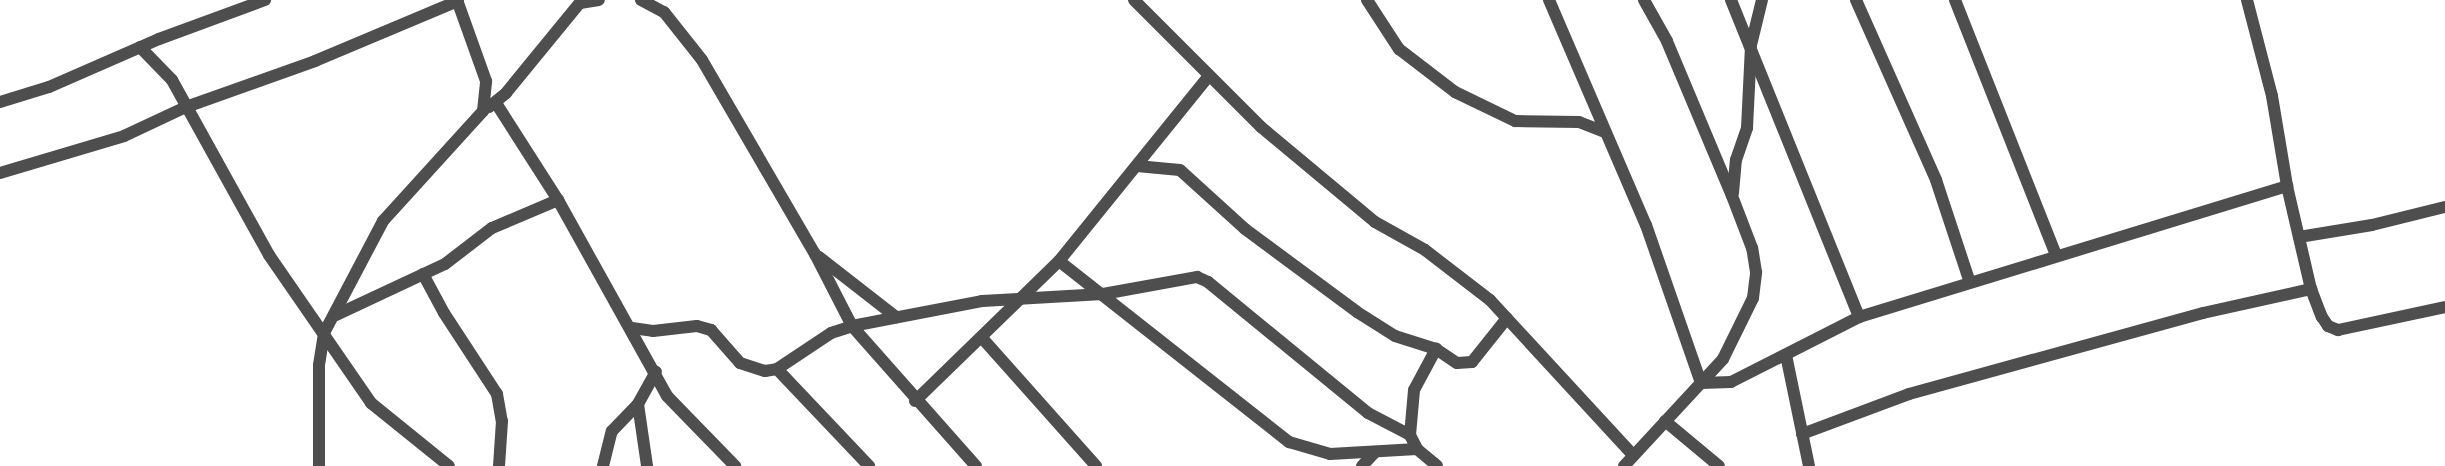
<!DOCTYPE html>
<style>
body{margin:0}
#map{position:relative;width:2445px;height:466px;overflow:hidden;background:#fff;font-family:Poppins,sans-serif}
div>[style]{position:absolute}
[style*='--x']{left:calc(var(--x)*1px);top:calc(var(--y)*1px);width:calc(var(--w)*1px);rotate:calc(var(--a)*1deg)}
.minor>*{height:12px;margin:-6px;padding:0 6px;transform-origin:6px;border-radius:6px;background:#4e4e4e}
span{translate:-50% -50%;white-space:nowrap;text-align:center;line-height:1.15;-webkit-text-stroke:4.5px #fff;paint-order:stroke}
</style>
<div id="map">
<div class="minor">
<i style="--x:641;--y:0;--w:26;--a:28"></i>
<i style="--x:664;--y:12;--w:61;--a:51.6"></i>
<i style="--x:702;--y:60;--w:225;--a:59.8"></i>
<i style="--x:815;--y:254;--w:81;--a:62.8"></i>
<i style="--x:852;--y:326;--w:187;--a:48.5"></i>
<i style="--x:1134;--y:0;--w:180;--a:45"></i>
<i style="--x:1261;--y:127;--w:148;--a:39.8"></i>
<i style="--x:1375;--y:222;--w:57;--a:29.2"></i>
<i style="--x:1425;--y:250;--w:82;--a:37.6"></i>
<i style="--x:1490;--y:300;--w:211;--a:47.3"></i>
<i style="--x:1367;--y:0;--w:59;--a:56.9"></i>
<i style="--x:1399;--y:49;--w:71;--a:37.5"></i>
<i style="--x:1455;--y:92;--w:67;--a:25.8"></i>
<i style="--x:1515;--y:121;--w:64;--a:0.9"></i>
<i style="--x:1579;--y:122;--w:28;--a:21"></i>
<i style="--x:1549;--y:0;--w:245;--a:66.7"></i>
<i style="--x:1646;--y:225;--w:167;--a:70.8"></i>
<i style="--x:1701;--y:383;--w:30;--a:-2"></i>
<i style="--x:1731;--y:382;--w:144;--a:-26.9"></i>
<i style="--x:1859;--y:317;--w:448;--a:-17"></i>
<i style="--x:1731;--y:0;--w:342;--a:68"></i>
<i style="--x:1856;--y:0;--w:197;--a:66"></i>
<i style="--x:1936;--y:180;--w:105;--a:71.7"></i>
<i style="--x:1955;--y:0;--w:274;--a:68.4"></i>
<i style="--x:2247;--y:0;--w:99;--a:75.4"></i>
<i style="--x:2272;--y:96;--w:91;--a:80.5"></i>
<i style="--x:2287;--y:186;--w:106;--a:76.9"></i>
<i style="--x:2311;--y:289;--w:30;--a:69"></i>
<i style="--x:2322;--y:317;--w:11;--a:56"></i>
<i style="--x:2328;--y:326;--w:11;--a:22"></i>
<i style="--x:2338;--y:330;--w:109;--a:-12.1"></i>
<i style="--x:580;--y:3;--w:19;--a:-9"></i>
<i style="--x:140;--y:47;--w:46;--a:45.9"></i>
<i style="--x:172;--y:80;--w:200;--a:61"></i>
<i style="--x:269;--y:255;--w:180;--a:55.4"></i>
<i style="--x:371;--y:403;--w:100;--a:38.9"></i>
<i style="--x:0;--y:102;--w:51;--a:-17"></i>
<i style="--x:49;--y:87;--w:120;--a:-23.6"></i>
<i style="--x:159;--y:39;--w:113;--a:-20.2"></i>
<i style="--x:496;--y:103;--w:115;--a:57.4"></i>
<i style="--x:558;--y:200;--w:224;--a:60.9"></i>
<i style="--x:667;--y:396;--w:98;--a:45.8"></i>
<i style="--x:489;--y:107;--w:22;--a:-39"></i>
<i style="--x:506;--y:93;--w:120;--a:-50.7"></i>
<i style="--x:1137;--y:166;--w:43;--a:5.3"></i>
<i style="--x:1180;--y:170;--w:88;--a:42.2"></i>
<i style="--x:1245;--y:229;--w:139;--a:36.5"></i>
<i style="--x:1357;--y:312;--w:45;--a:32.3"></i>
<i style="--x:1395;--y:336;--w:43;--a:17.6"></i>
<i style="--x:1436;--y:349;--w:25;--a:34"></i>
<i style="--x:1457;--y:363;--w:15;--a:-4"></i>
<i style="--x:1472;--y:362;--w:56;--a:-51.5"></i>
<i style="--x:0;--y:173;--w:129;--a:-16.6"></i>
<i style="--x:124;--y:136;--w:68;--a:-25.1"></i>
<i style="--x:186;--y:107;--w:137;--a:-19.6"></i>
<i style="--x:315;--y:61;--w:155;--a:-22.8"></i>
<i style="--x:1733;--y:193;--w:33;--a:-85"></i>
<i style="--x:1736;--y:160;--w:34;--a:-71"></i>
<i style="--x:1747;--y:128;--w:83;--a:-87.2"></i>
<i style="--x:1751;--y:45;--w:46;--a:-76.3"></i>
<i style="--x:2299;--y:237;--w:74;--a:-9.3"></i>
<i style="--x:2372;--y:225;--w:75;--a:-13.9"></i>
<i style="--x:819;--y:257;--w:98;--a:37.9"></i>
<i style="--x:1059;--y:261;--w:293;--a:38.2"></i>
<i style="--x:1289;--y:442;--w:43;--a:16.3"></i>
<i style="--x:1330;--y:454;--w:87;--a:-3.3"></i>
<i style="--x:1417;--y:449;--w:26;--a:40"></i>
<i style="--x:423;--y:274;--w:44;--a:61.7"></i>
<i style="--x:444;--y:313;--w:97;--a:56.8"></i>
<i style="--x:497;--y:394;--w:27;--a:80"></i>
<i style="--x:502;--y:421;--w:45;--a:93.8"></i>
<i style="--x:336;--y:315;--w:120;--a:-25.1"></i>
<i style="--x:445;--y:264;--w:59;--a:-37.5"></i>
<i style="--x:492;--y:228;--w:72;--a:-23"></i>
<i style="--x:632;--y:328;--w:21;--a:8"></i>
<i style="--x:653;--y:331;--w:44;--a:-6.5"></i>
<i style="--x:697;--y:326;--w:15;--a:16"></i>
<i style="--x:711;--y:330;--w:44;--a:48.7"></i>
<i style="--x:740;--y:363;--w:26;--a:18"></i>
<i style="--x:765;--y:371;--w:12;--a:-9"></i>
<i style="--x:777;--y:369;--w:65;--a:-33.7"></i>
<i style="--x:831;--y:333;--w:22;--a:-18"></i>
<i style="--x:852;--y:326;--w:132;--a:-10.9"></i>
<i style="--x:982;--y:301;--w:121;--a:-3.3"></i>
<i style="--x:1103;--y:294;--w:96;--a:-10.3"></i>
<i style="--x:1197;--y:277;--w:12;--a:24"></i>
<i style="--x:1208;--y:282;--w:207;--a:39.3"></i>
<i style="--x:1368;--y:413;--w:47;--a:27.6"></i>
<i style="--x:1410;--y:435;--w:16;--a:63"></i>
<i style="--x:983;--y:339;--w:170;--a:48.3"></i>
<i style="--x:1786;--y:355;--w:113;--a:78.3"></i>
<i style="--x:777;--y:369;--w:134;--a:46.5"></i>
<i style="--x:915;--y:401;--w:201;--a:-44.2"></i>
<i style="--x:1059;--y:261;--w:237;--a:-51"></i>
<i style="--x:638;--y:404;--w:63;--a:81.7"></i>
<i style="--x:1665;--y:421;--w:70;--a:39.8"></i>
<i style="--x:1802;--y:434;--w:114;--a:-20.5"></i>
<i style="--x:1909;--y:394;--w:305;--a:-15.4"></i>
<i style="--x:2203;--y:313;--w:111;--a:-12.5"></i>
<i style="--x:1410;--y:435;--w:45;--a:-84.9"></i>
<i style="--x:1414;--y:390;--w:47;--a:-61.8"></i>
<i style="--x:319;--y:466;--w:101;--a:-90"></i>
<i style="--x:319;--y:365;--w:32;--a:-81"></i>
<i style="--x:324;--y:333;--w:127;--a:-62.2"></i>
<i style="--x:383;--y:221;--w:149;--a:-47.7"></i>
<i style="--x:483;--y:111;--w:30;--a:-84"></i>
<i style="--x:486;--y:81;--w:86;--a:-109.7"></i>
<i style="--x:603;--y:466;--w:36;--a:-76"></i>
<i style="--x:612;--y:431;--w:37;--a:-46"></i>
<i style="--x:638;--y:404;--w:37;--a:-61"></i>
<i style="--x:1362;--y:466;--w:18;--a:-47"></i>
<i style="--x:1624;--y:466;--w:146;--a:-47.2"></i>
<i style="--x:1723;--y:359;--w:68;--a:-63.8"></i>
<i style="--x:1753;--y:298;--w:26;--a:-83"></i>
<i style="--x:1756;--y:272;--w:24;--a:-99"></i>
<i style="--x:1752;--y:248;--w:56;--a:-111"></i>
<i style="--x:1732;--y:196;--w:168;--a:-112.8"></i>
<i style="--x:1667;--y:41;--w:47;--a:-119.3"></i>
</div>
</div>
